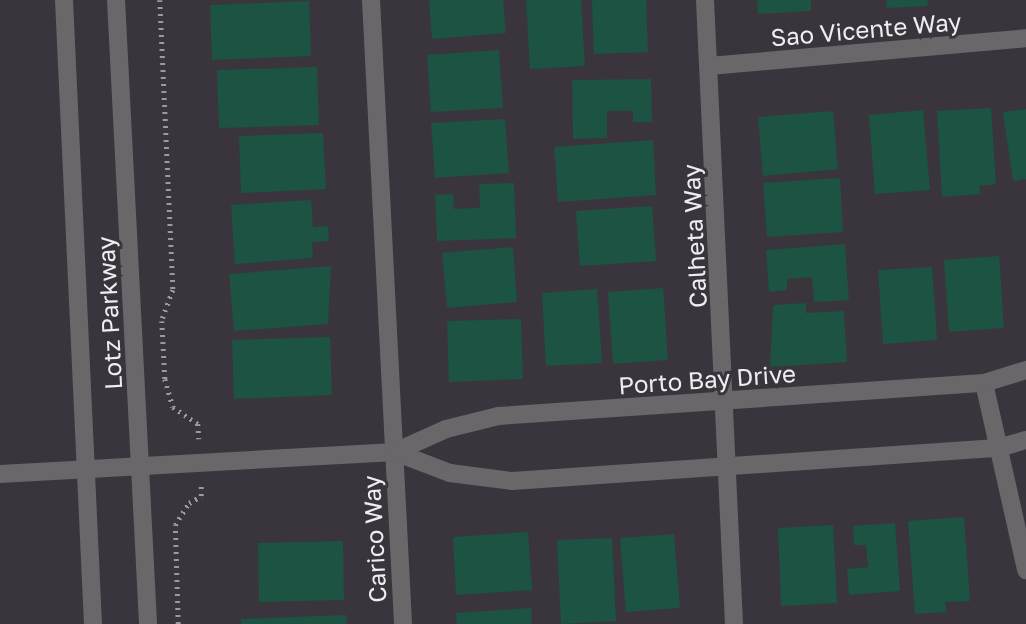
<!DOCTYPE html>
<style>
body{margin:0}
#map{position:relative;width:1026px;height:624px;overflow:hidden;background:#3a353c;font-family:"Golos Text",sans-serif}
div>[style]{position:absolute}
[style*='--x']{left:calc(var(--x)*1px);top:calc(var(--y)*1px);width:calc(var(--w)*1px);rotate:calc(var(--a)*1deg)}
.building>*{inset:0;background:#1c5343}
.path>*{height:4.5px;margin-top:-2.25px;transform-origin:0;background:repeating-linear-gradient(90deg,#9d999f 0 2px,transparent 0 7px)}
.minor>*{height:18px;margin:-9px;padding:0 9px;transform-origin:9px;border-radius:9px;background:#6a676b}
span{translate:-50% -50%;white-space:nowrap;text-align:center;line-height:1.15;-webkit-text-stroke:6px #3a353c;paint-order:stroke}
.street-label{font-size:24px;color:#f0edf1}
</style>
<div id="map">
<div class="building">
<i style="clip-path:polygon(429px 0,503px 0,506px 33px,432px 39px)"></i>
<i style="clip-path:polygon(526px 0,581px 0,585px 66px,530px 69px)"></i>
<i style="clip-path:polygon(592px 0,646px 0,648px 52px,594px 54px)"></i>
<i style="clip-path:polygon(757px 0,811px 0,811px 11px,758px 14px)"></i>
<i style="clip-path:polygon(886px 0,927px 0,928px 6px,887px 8px)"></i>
<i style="clip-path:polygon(309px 1px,311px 56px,212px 60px,210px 5px)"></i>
<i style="clip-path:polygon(499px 50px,503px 108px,431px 112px,427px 55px)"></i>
<i style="clip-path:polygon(317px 67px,319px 125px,219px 128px,217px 70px)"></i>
<i style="clip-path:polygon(651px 79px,652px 122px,633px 122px,633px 111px,607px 111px,607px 138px,573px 139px,572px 80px)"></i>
<i style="clip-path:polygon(991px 108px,996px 184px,979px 186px,980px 194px,942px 197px,937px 111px)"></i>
<i style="clip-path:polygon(1026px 109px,1026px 179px,1013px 181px,1003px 112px)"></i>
<i style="clip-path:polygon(923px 110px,930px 190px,875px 194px,869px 115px)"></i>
<i style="clip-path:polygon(833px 111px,838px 169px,763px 176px,758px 117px)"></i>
<i style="clip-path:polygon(505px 119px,509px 173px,435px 178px,431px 123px)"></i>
<i style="clip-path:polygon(323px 133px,326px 189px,241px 193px,239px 136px)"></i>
<i style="clip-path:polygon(653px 140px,656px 195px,558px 202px,554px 147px)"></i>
<i style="clip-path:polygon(840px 178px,843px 232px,767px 237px,763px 183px)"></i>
<i style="clip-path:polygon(514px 183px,516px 238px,437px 241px,435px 195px,453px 194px,454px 209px,480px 208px,479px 184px)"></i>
<i style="clip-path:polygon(311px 200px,313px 227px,328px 226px,329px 241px,312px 242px,313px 258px,235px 264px,231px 205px)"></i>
<i style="clip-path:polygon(652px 206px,656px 261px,580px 266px,576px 211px)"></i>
<i style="clip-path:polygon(845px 244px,849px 300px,814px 302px,812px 277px,787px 279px,787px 290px,769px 292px,766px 250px)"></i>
<i style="clip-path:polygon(513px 247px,517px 302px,447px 308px,442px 253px)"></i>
<i style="clip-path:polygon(999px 256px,1004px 328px,949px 332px,944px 260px)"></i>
<i style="clip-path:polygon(331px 266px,328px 324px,234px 331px,229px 274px)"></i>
<i style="clip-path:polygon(932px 267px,937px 340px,883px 344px,878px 270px)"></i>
<i style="clip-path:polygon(663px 288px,668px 360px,613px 364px,608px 292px)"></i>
<i style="clip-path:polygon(597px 289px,602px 363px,546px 366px,542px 293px)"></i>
<i style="clip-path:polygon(806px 303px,806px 313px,844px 311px,847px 362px,770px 367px,773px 305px)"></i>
<i style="clip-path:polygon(521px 319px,523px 379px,449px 382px,447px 321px)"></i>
<i style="clip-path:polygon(330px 337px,332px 395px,234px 399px,232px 340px)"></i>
<i style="clip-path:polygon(964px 517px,970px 601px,945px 602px,946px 612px,915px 614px,908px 521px)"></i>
<i style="clip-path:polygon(895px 523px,900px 591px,849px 595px,847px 569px,868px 567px,866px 545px,854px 545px,853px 526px)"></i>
<i style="clip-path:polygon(833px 525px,837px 603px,781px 606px,778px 528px)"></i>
<i style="clip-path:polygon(528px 532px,532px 590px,456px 595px,453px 537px)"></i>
<i style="clip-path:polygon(674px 534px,680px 608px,626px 612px,620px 538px)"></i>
<i style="clip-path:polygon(612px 538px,616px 621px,561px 624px,557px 540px)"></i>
<i style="clip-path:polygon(343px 541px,344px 600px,259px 602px,258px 543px)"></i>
<i style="clip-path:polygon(531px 608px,532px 624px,457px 624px,456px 613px)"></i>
<i style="clip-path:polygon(346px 615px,347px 624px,241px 624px,241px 619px)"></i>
</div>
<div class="path">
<i style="--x:160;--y:0;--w:290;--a:87.4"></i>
<i style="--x:173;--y:290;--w:33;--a:110"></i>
<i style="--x:162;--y:321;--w:58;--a:87"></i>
<i style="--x:165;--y:379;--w:29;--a:74"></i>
<i style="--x:173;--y:407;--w:30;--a:34"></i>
<i style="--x:198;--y:424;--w:15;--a:86"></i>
<i style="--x:178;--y:624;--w:99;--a:-91.7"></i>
<i style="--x:175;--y:525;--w:26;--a:-58"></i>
<i style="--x:189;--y:503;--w:14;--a:-30"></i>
<i style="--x:201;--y:496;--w:10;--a:-90"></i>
</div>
<div class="minor">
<i style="--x:64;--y:0;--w:625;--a:87.34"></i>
<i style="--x:116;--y:0;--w:625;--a:87.06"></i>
<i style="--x:371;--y:0;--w:625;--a:87.06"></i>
<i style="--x:705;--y:0;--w:625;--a:87.34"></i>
<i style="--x:709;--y:66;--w:318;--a:-5"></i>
<i style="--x:984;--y:383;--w:192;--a:77.3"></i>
<i style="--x:395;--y:452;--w:59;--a:20.9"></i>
<i style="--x:450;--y:473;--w:63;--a:7.4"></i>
<i style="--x:512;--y:481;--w:487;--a:-3.9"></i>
<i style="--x:998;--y:448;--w:29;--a:-16"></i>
<i style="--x:0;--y:474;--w:396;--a:-3.2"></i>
<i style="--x:395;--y:452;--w:56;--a:-24.3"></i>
<i style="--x:446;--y:429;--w:54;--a:-14"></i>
<i style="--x:498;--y:416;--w:487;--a:-3.9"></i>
<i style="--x:984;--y:383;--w:44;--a:-17.2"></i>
</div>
<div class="street-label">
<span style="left:866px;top:29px;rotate:-5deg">Sao Vicente Way</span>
<span style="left:694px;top:236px;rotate:-93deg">Calheta Way</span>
<span style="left:109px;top:313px;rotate:-93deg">Lotz Parkway</span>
<span style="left:707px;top:379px;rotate:-4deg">Porto Bay Drive</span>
<span style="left:374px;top:539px;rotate:-93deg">Carico Way</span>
</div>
</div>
